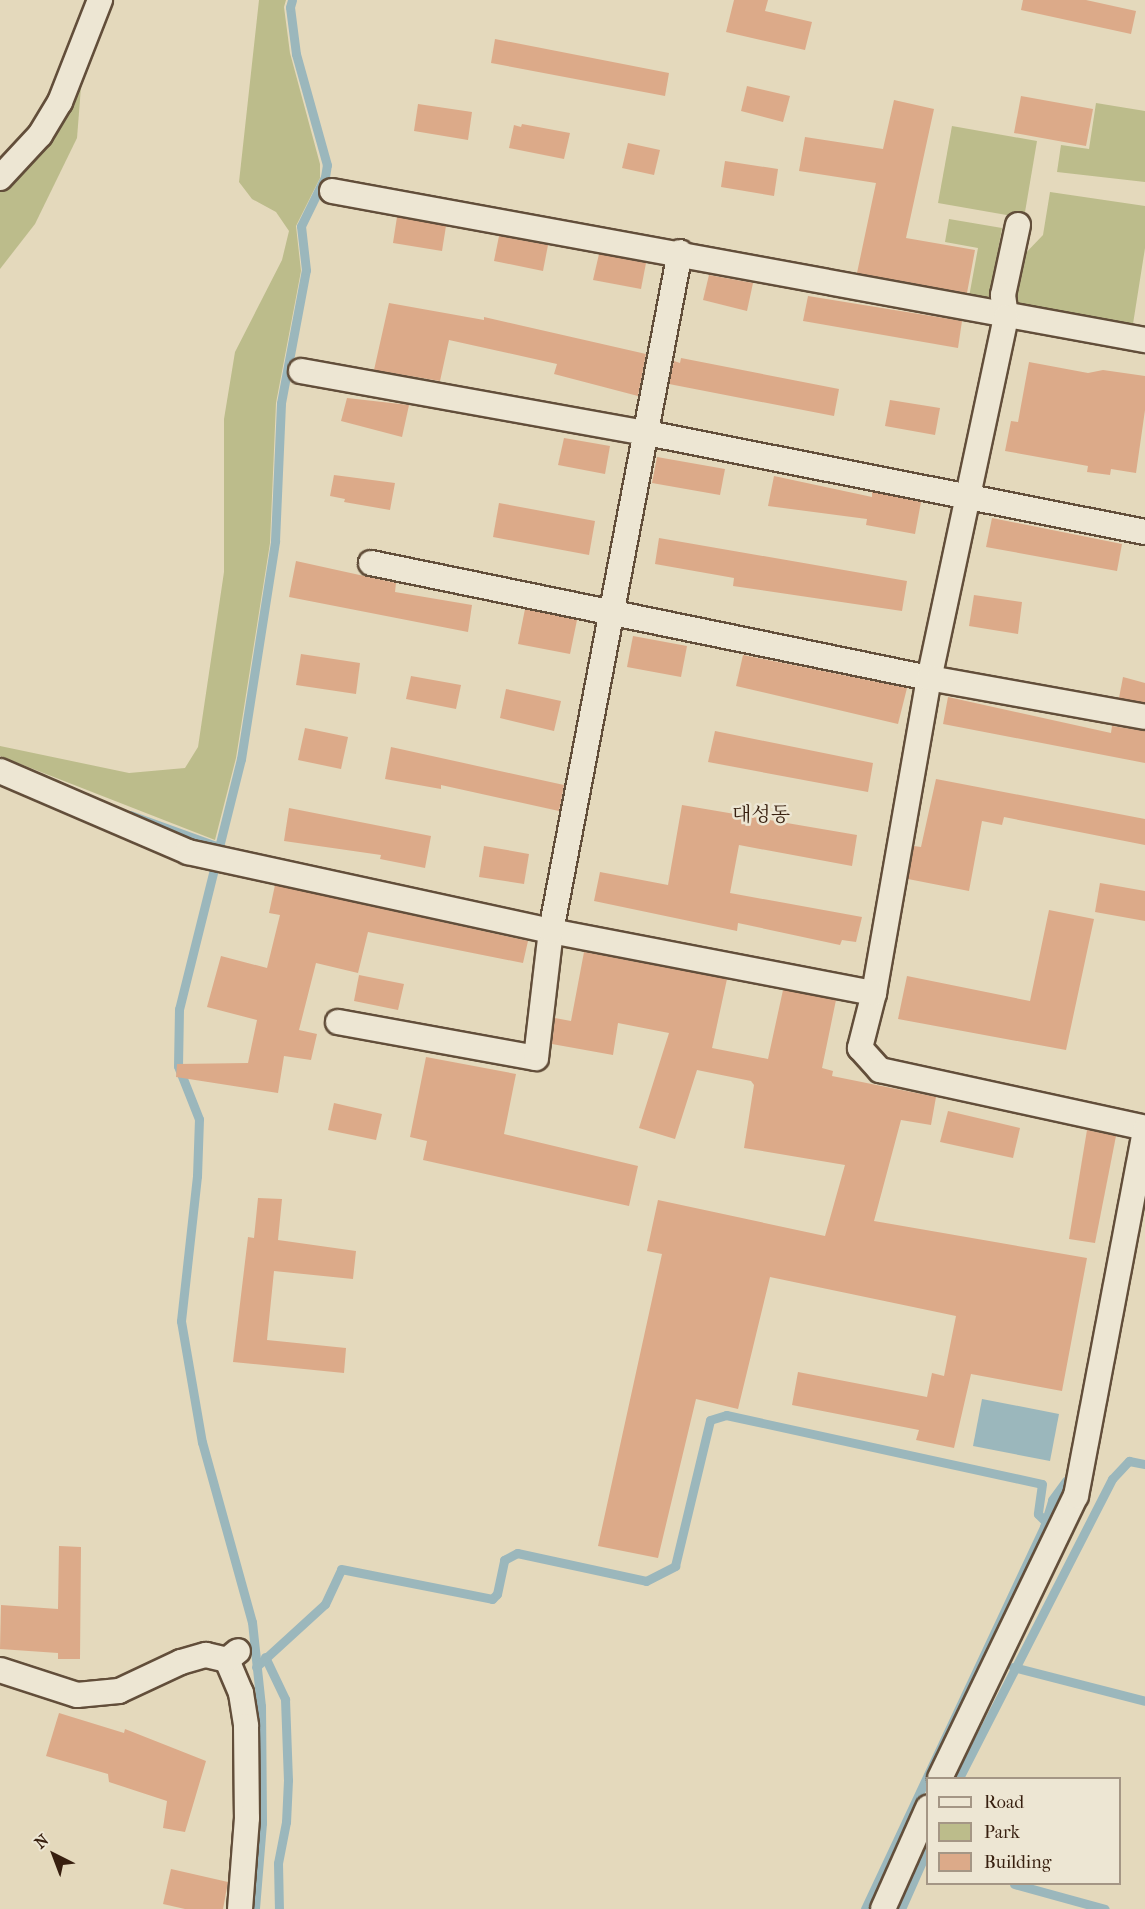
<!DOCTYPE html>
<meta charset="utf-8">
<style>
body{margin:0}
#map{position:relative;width:1145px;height:1909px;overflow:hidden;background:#e4d9bc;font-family:"IM FELL French Canon","Noto Serif KR",serif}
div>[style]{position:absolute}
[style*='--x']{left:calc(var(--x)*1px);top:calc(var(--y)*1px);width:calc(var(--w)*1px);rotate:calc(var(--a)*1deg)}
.green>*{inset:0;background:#bcbc8b}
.water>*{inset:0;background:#9bb7bc}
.stream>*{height:9px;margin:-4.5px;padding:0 4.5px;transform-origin:4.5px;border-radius:4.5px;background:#9bb7bc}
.building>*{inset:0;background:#dcaa89}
.roads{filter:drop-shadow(2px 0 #624e3a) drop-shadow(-2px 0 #624e3a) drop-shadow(0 2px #624e3a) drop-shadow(0 -2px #624e3a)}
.minor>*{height:24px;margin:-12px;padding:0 12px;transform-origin:12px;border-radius:12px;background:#ede6d3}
span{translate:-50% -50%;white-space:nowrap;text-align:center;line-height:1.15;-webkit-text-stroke:5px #ede6d3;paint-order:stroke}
.quarter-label{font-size:20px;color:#371f0f}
.legend{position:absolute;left:926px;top:1777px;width:195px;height:108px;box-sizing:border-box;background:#ede6d3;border:2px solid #a49685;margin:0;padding:8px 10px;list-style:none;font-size:18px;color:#371f0f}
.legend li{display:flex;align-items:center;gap:12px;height:30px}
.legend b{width:30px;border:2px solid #a49685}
.north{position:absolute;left:24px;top:1825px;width:60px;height:60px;-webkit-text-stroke:4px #ede6d3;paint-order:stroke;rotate:318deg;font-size:16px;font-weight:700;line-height:24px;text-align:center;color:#371f0f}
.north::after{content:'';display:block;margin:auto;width:21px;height:27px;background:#371f0f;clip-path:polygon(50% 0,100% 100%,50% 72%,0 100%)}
</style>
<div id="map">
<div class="green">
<i style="clip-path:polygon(259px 0,286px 0,284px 7px,290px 53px,320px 164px,320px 178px,296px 226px,301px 271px,276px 403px,270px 543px,236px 758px,215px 840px,0 756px,0 746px,129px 773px,185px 768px,198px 747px,224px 572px,224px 419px,235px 352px,282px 260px,289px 231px,276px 212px,252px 199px,239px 182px)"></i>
<i style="clip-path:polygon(82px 74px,77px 138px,35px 224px,0 269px,0 185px)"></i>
<i style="clip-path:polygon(1096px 103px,1145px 111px,1145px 182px,1057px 172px,1061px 145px,1089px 149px)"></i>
<i style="clip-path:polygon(952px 126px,1037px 141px,1024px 218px,938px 203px)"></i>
<i style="clip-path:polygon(1050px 192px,1145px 206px,1145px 248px,1133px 324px,1013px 306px,1020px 259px,1043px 235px)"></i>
<i style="clip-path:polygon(949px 219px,1002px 228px,989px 300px,969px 297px,978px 248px,945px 242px)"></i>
</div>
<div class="water">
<i style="clip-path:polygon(982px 1399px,1059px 1414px,1050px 1461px,973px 1446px)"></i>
</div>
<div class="stream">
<i style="--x:130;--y:815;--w:95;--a:19.8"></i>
<i style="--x:219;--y:847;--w:91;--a:-76"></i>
<i style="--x:241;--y:759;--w:221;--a:-81.1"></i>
<i style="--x:275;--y:541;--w:138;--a:-87.5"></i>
<i style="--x:281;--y:403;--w:135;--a:-79.4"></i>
<i style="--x:306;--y:270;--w:44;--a:-96.5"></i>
<i style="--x:301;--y:226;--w:55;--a:-63.9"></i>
<i style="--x:325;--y:177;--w:12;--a:-81"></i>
<i style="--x:327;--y:165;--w:115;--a:-105.6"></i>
<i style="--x:296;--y:54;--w:47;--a:-97.3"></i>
<i style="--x:290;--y:7;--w:7;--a:-74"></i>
<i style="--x:214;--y:869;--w:144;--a:104"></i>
<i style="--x:179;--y:1009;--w:57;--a:91"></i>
<i style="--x:178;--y:1066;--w:57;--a:68.4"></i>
<i style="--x:199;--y:1119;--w:57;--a:92"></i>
<i style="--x:197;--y:1176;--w:146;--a:96.3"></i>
<i style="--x:181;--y:1321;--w:123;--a:80.2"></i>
<i style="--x:202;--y:1442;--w:187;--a:74.5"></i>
<i style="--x:252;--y:1622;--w:84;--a:83.9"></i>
<i style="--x:261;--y:1706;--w:117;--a:89.5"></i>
<i style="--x:262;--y:1823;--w:86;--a:94.7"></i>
<i style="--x:265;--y:1657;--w:47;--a:64.5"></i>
<i style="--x:285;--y:1699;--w:81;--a:87.9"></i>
<i style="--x:288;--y:1780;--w:42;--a:92.7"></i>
<i style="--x:286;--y:1822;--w:42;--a:101"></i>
<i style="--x:278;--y:1863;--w:46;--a:88.8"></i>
<i style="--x:256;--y:1667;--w:93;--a:-42.4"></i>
<i style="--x:325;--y:1604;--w:38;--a:-65"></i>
<i style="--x:341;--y:1569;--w:154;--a:11.2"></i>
<i style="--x:492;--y:1599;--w:7;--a:-45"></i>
<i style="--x:497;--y:1594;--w:35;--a:-78"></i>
<i style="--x:504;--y:1560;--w:15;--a:-28"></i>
<i style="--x:517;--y:1553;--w:132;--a:12.2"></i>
<i style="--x:646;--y:1581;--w:33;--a:-27"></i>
<i style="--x:675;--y:1566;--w:150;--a:-76.5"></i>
<i style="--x:710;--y:1420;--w:17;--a:-17"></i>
<i style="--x:726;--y:1415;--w:323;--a:12.3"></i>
<i style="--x:1042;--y:1484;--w:30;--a:98"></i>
<i style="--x:1038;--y:1514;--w:10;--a:45"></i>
<i style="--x:1013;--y:1667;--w:136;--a:14.4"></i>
<i style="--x:959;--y:1778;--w:336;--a:-62.9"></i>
<i style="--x:1112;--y:1479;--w:25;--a:-47"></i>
<i style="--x:1129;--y:1461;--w:16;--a:11"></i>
<i style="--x:1014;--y:1884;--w:94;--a:15.4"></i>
<i style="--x:865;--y:1909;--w:422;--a:-64.9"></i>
<i style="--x:1044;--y:1527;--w:28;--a:-73"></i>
<i style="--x:1052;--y:1500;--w:24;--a:-54"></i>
<i style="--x:901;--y:1909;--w:67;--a:-66.1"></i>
</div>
<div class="building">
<i style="clip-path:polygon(734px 0,768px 0,765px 11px,812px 22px,805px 50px,726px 32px)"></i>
<i style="clip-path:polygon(1023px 0,1086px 0,1136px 11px,1131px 34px,1021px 10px)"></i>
<i style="clip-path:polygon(495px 39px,669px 73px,665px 96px,491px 63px)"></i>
<i style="clip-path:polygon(747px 86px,790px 96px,783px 122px,741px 111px)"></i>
<i style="clip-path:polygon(1021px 96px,1093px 109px,1086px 146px,1014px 133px)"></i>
<i style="clip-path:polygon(894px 100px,934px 109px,906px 238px,975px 250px,967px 293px,857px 273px,876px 183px,799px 171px,805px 137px,883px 149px)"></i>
<i style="clip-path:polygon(418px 104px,472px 112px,468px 140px,414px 131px)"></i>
<i style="clip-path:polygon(522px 124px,570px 133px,564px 159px,509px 148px,514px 125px,521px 127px)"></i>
<i style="clip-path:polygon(628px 143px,660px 150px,654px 175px,622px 168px)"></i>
<i style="clip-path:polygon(725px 161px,778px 169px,774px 196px,721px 187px)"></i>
<i style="clip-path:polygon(397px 217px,446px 226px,442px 251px,393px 243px)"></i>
<i style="clip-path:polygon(499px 236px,548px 245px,543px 271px,494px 261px)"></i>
<i style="clip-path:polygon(599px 254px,646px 263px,641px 289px,593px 280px)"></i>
<i style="clip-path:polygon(709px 275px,753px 283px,747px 311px,703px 300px)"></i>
<i style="clip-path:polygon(808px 296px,962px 321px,958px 348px,803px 321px)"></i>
<i style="clip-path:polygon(389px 303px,484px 320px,484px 317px,646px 354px,638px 396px,554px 374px,557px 364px,449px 340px,440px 381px,374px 370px)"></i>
<i style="clip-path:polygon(681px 358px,839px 389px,834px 416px,669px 384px,674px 361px,680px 363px)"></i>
<i style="clip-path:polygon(1029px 362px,1088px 373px,1103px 370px,1145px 376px,1145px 410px,1136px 473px,1111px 469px,1110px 475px,1087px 472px,1088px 466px,1005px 451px,1011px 421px,1018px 422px)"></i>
<i style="clip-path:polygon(347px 398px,409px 405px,402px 437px,341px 421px)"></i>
<i style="clip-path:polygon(890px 400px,940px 408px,935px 435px,885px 426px)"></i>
<i style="clip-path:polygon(564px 438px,610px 446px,605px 474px,558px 465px)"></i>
<i style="clip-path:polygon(657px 457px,725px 469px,720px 495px,652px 483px)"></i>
<i style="clip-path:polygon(334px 475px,395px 483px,390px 510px,344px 502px,345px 499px,330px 496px)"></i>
<i style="clip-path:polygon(774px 476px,872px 497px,872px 492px,921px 502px,915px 534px,866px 525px,867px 519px,768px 506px)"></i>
<i style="clip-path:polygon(499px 503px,595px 521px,589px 555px,493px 537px)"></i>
<i style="clip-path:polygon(992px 518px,1122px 544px,1117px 571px,986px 547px)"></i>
<i style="clip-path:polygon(659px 538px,907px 581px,902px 611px,733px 586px,734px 578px,655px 564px)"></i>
<i style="clip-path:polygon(296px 561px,396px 583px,395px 592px,472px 605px,468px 632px,289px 597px)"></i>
<i style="clip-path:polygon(974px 595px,1022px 602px,1018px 634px,969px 626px)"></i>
<i style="clip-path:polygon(525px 609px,577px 620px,570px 654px,518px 644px)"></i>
<i style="clip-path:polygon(633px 636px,687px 646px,681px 677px,627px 667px)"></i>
<i style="clip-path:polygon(301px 654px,360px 663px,356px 694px,296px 685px)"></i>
<i style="clip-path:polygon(743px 655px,907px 688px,898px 724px,736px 686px)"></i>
<i style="clip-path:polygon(411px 676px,461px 685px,456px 709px,406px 699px)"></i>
<i style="clip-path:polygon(1123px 677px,1145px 683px,1145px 703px,1119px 698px)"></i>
<i style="clip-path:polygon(506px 689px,561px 701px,554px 731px,500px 718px)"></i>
<i style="clip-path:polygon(948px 697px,1111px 733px,1112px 726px,1145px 731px,1145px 763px,943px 724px)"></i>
<i style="clip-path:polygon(305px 728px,348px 737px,341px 769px,298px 760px)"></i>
<i style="clip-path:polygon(715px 731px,873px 763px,868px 792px,708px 762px)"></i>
<i style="clip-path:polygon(391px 747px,564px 785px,559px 811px,441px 785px,441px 789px,385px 779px)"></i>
<i style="clip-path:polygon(936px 779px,1145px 819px,1145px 845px,1004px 817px,1002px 825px,982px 821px,969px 891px,908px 879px,914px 846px,921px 847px)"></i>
<i style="clip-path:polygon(682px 805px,857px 835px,852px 866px,739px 845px,730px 893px,862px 917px,856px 942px,842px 940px,840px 945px,738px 923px,737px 931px,594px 901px,600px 872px,668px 885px)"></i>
<i style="clip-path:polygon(289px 808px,431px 836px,425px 868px,380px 859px,381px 855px,284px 841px)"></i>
<i style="clip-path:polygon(484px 846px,529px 854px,524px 884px,479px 877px)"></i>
<i style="clip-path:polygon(1100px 883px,1145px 891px,1145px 921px,1095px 912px)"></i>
<i style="clip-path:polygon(275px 885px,528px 941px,523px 963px,368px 932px,358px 973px,316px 963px,299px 1030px,317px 1034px,311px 1060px,284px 1056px,278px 1093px,176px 1077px,177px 1064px,248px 1063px,257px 1020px,207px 1007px,221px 956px,267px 968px,280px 915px,269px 913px)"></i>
<i style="clip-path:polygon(1049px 910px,1094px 919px,1066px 1050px,898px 1019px,907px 976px,1030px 1001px)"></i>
<i style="clip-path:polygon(584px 952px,727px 979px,712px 1048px,768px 1059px,783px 990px,836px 1000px,822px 1068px,833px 1071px,832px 1076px,936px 1097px,931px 1125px,901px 1120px,874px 1221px,1087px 1258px,1062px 1391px,971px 1374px,954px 1448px,916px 1440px,919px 1430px,792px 1405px,798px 1372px,927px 1397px,932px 1373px,944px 1376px,956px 1316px,770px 1277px,738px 1409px,696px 1399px,658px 1558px,598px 1546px,662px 1254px,647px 1251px,658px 1200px,825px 1236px,845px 1165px,744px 1148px,754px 1085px,751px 1081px,697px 1070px,675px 1139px,639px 1128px,669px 1033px,618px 1023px,613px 1055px,552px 1044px,555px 1018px,571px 1021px)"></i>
<i style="clip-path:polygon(359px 975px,404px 984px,398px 1010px,354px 1001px)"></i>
<i style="clip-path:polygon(426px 1057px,516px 1074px,504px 1134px,638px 1166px,629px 1206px,423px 1160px,427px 1141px,410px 1137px)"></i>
<i style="clip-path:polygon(334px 1103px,382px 1114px,376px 1140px,328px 1130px)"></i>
<i style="clip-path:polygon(948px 1111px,1020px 1128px,1013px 1158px,940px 1142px)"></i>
<i style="clip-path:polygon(1087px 1130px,1116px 1136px,1095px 1243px,1069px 1239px)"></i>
<i style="clip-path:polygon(258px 1198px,282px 1199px,278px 1240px,356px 1251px,353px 1279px,274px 1271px,267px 1340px,346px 1348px,344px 1373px,233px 1362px,248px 1237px,254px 1238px)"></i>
<i style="clip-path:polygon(59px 1546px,81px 1547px,80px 1659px,58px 1659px,58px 1653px,0 1649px,1px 1605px,58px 1609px)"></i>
<i style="clip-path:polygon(59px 1713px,124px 1733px,125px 1729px,206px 1761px,185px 1832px,163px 1828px,167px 1801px,109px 1782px,108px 1774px,46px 1756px)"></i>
<i style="clip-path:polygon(171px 1869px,228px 1882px,223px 1909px,185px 1909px,163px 1904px)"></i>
</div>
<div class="roads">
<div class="minor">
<i style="--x:0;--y:178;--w:59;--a:-47.1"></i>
<i style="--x:40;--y:135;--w:39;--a:-59"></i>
<i style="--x:60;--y:102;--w:110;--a:-68.6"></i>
<i style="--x:332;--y:191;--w:827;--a:10.39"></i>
<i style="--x:1018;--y:225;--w:72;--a:102.1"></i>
<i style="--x:1003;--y:295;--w:22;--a:82"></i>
<i style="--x:1006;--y:317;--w:369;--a:102"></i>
<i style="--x:929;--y:678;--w:320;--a:99.9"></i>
<i style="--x:874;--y:993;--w:57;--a:104.3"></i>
<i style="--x:860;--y:1048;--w:30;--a:48"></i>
<i style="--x:880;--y:1070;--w:271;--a:12.3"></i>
<i style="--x:301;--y:371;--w:352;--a:10.2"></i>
<i style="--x:647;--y:433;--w:508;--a:11.24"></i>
<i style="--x:371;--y:563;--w:570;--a:11.65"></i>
<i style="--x:929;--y:678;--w:219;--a:10.2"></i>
<i style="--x:0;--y:771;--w:205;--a:23.3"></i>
<i style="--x:188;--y:852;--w:371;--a:12.3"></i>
<i style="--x:551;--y:931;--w:329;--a:10.9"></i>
<i style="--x:338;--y:1022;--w:201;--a:10.3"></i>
<i style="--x:536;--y:1058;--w:128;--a:-83.3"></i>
<i style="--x:551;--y:931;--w:691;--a:-79.24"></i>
<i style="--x:227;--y:1660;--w:36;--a:67"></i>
<i style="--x:241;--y:1693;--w:33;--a:81"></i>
<i style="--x:246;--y:1726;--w:92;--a:89.4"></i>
<i style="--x:247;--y:1818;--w:91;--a:94.4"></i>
<i style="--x:0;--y:1670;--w:81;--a:18"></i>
<i style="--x:77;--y:1695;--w:42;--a:-5.4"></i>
<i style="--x:119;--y:1691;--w:68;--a:-25.1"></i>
<i style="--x:181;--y:1662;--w:26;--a:-16"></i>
<i style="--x:206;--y:1655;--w:22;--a:13"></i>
<i style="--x:227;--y:1660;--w:14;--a:-39"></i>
<i style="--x:940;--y:1778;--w:313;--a:-64.3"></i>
<i style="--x:1076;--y:1496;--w:372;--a:-79.3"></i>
<i style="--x:883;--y:1909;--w:111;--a:-66"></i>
</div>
</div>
<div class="quarter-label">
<span style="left:761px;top:814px">대성동</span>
</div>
<ul class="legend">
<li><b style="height:8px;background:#ede6d3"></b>Road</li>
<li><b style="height:16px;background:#bcbc8b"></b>Park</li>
<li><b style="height:16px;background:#dcaa89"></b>Building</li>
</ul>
<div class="north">N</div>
</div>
